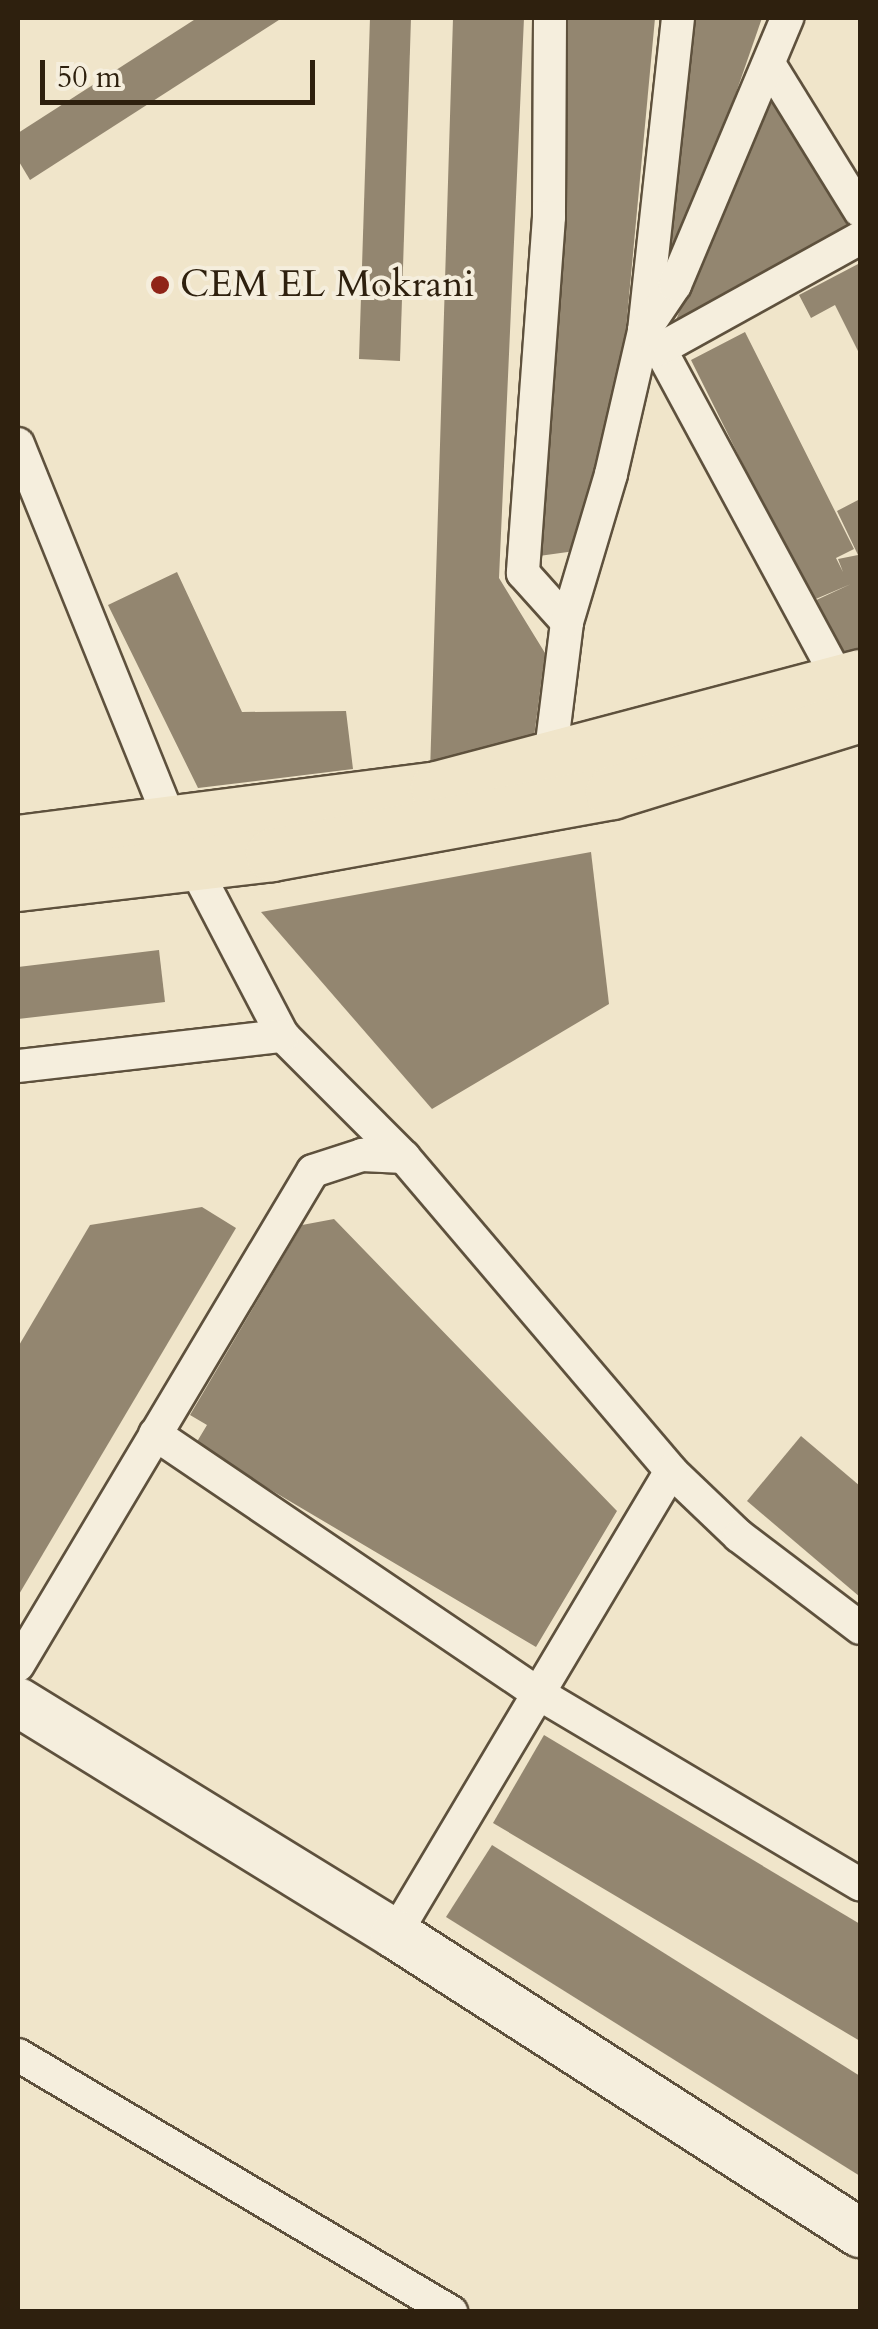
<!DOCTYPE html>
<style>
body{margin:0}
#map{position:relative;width:878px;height:2329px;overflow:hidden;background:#f0e5ca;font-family:Cardo,serif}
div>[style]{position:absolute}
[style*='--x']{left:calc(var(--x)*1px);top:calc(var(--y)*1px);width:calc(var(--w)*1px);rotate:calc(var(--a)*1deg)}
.building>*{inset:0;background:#938670}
.roads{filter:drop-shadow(2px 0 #5e513d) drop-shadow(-2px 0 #5e513d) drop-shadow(0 2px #5e513d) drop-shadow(0 -2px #5e513d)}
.street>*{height:32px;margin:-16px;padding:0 16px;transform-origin:16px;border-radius:16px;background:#f5eedd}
.secondary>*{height:48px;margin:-24px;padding:0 24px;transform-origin:24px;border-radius:24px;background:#f5eedd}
.primary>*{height:52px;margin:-26px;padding:0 26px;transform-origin:26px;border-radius:26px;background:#f0e5ca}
.dots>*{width:28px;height:28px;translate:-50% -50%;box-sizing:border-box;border:5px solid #f5eedd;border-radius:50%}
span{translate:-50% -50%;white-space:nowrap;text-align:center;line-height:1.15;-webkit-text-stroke:8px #f5eedd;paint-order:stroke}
.poi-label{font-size:38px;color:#2e200e}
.left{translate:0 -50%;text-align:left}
.frame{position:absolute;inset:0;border:20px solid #2e200e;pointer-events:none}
.scale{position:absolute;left:40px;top:60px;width:275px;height:45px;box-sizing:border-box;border:5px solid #2e200e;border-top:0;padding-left:12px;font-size:30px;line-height:35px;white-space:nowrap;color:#2e200e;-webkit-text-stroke:8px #f5eedd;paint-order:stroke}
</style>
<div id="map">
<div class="building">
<i style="clip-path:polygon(197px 18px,282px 18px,30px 180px,18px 160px,18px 133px)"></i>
<i style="clip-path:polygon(370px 18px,411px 18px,400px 361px,359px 359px)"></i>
<i style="clip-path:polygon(453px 18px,524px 18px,499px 578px,545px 653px,533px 745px,430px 773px)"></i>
<i style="clip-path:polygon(560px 18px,655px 18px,616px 436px,575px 551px,539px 556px)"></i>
<i style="clip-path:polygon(684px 18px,762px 18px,673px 274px,657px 272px)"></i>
<i style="clip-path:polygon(771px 82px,858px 228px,699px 322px,676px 320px)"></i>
<i style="clip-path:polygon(860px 263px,860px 355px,835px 305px,811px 318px,799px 295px)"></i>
<i style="clip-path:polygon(745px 332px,854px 549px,836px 558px,843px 572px,838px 559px,858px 555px,837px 511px,860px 499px,860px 665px,846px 672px,812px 602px,851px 584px,811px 601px,691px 360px)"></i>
<i style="clip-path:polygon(177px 572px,242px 712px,346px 711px,353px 769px,198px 788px,108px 605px)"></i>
<i style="clip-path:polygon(591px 852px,609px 1004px,432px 1109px,261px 912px)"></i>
<i style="clip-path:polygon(159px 950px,165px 1002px,18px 1019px,18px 967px)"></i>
<i style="clip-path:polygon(202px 1207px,236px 1228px,18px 1596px,18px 1347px,90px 1225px)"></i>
<i style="clip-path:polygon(334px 1219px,617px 1511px,536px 1647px,195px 1445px,207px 1425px,190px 1415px,302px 1225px)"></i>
<i style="clip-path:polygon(801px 1436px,860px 1486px,860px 1597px,747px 1501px)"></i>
<i style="clip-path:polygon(544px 1735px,860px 1924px,860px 2041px,493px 1823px)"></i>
<i style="clip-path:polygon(492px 1845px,860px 2076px,860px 2176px,446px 1917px)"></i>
</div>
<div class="roads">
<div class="street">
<i style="--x:550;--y:18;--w:199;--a:90.3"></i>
<i style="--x:549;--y:217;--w:357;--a:94.2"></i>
<i style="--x:523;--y:573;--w:66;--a:48.1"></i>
<i style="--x:678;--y:18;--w:315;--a:96.2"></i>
<i style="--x:644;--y:331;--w:24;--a:48"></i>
<i style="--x:660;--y:349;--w:396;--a:61.6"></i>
<i style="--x:771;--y:67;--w:169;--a:58.3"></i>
<i style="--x:660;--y:349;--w:229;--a:-29"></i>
<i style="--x:18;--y:444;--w:408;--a:68"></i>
<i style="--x:171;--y:822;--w:242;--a:62.4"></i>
<i style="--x:283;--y:1036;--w:171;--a:45"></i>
<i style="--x:404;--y:1157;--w:412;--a:49.6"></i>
<i style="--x:671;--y:1471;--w:94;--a:43.7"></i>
<i style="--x:739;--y:1536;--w:152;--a:37.2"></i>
<i style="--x:548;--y:775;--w:154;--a:-82.9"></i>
<i style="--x:567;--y:622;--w:154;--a:-73.4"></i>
<i style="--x:611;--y:474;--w:147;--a:-77"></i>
<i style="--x:644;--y:331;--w:55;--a:-56"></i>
<i style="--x:675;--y:285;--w:290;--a:-67.2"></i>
<i style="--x:18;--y:1066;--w:267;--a:-6.5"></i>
<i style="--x:155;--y:1434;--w:460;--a:34.1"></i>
<i style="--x:536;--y:1692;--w:377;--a:30.7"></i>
<i style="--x:18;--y:1665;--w:575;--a:-59.16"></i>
<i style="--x:313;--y:1171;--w:52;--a:-18.1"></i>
<i style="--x:362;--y:1155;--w:42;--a:2.7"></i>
<i style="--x:395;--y:1934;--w:539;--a:-59.2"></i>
<i style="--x:18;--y:2055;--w:504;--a:30.69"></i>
</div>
<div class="secondary">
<i style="--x:18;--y:1702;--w:443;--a:31.6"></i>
<i style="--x:395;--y:1934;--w:553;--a:32.74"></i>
</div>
<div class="primary">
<i style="--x:18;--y:842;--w:422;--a:-7.3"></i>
<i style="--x:437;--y:788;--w:438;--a:-14.8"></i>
<i style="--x:18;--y:885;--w:256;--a:-6.7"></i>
<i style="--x:272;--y:855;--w:346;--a:-10.3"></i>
<i style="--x:612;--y:793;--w:260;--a:-17.2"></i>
</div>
</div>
<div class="dots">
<i style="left:160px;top:285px;background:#8f2418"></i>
</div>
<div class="poi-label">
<span class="left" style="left:180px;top:285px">CEM EL Mokrani</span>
</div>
<div class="frame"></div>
<div class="scale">50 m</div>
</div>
